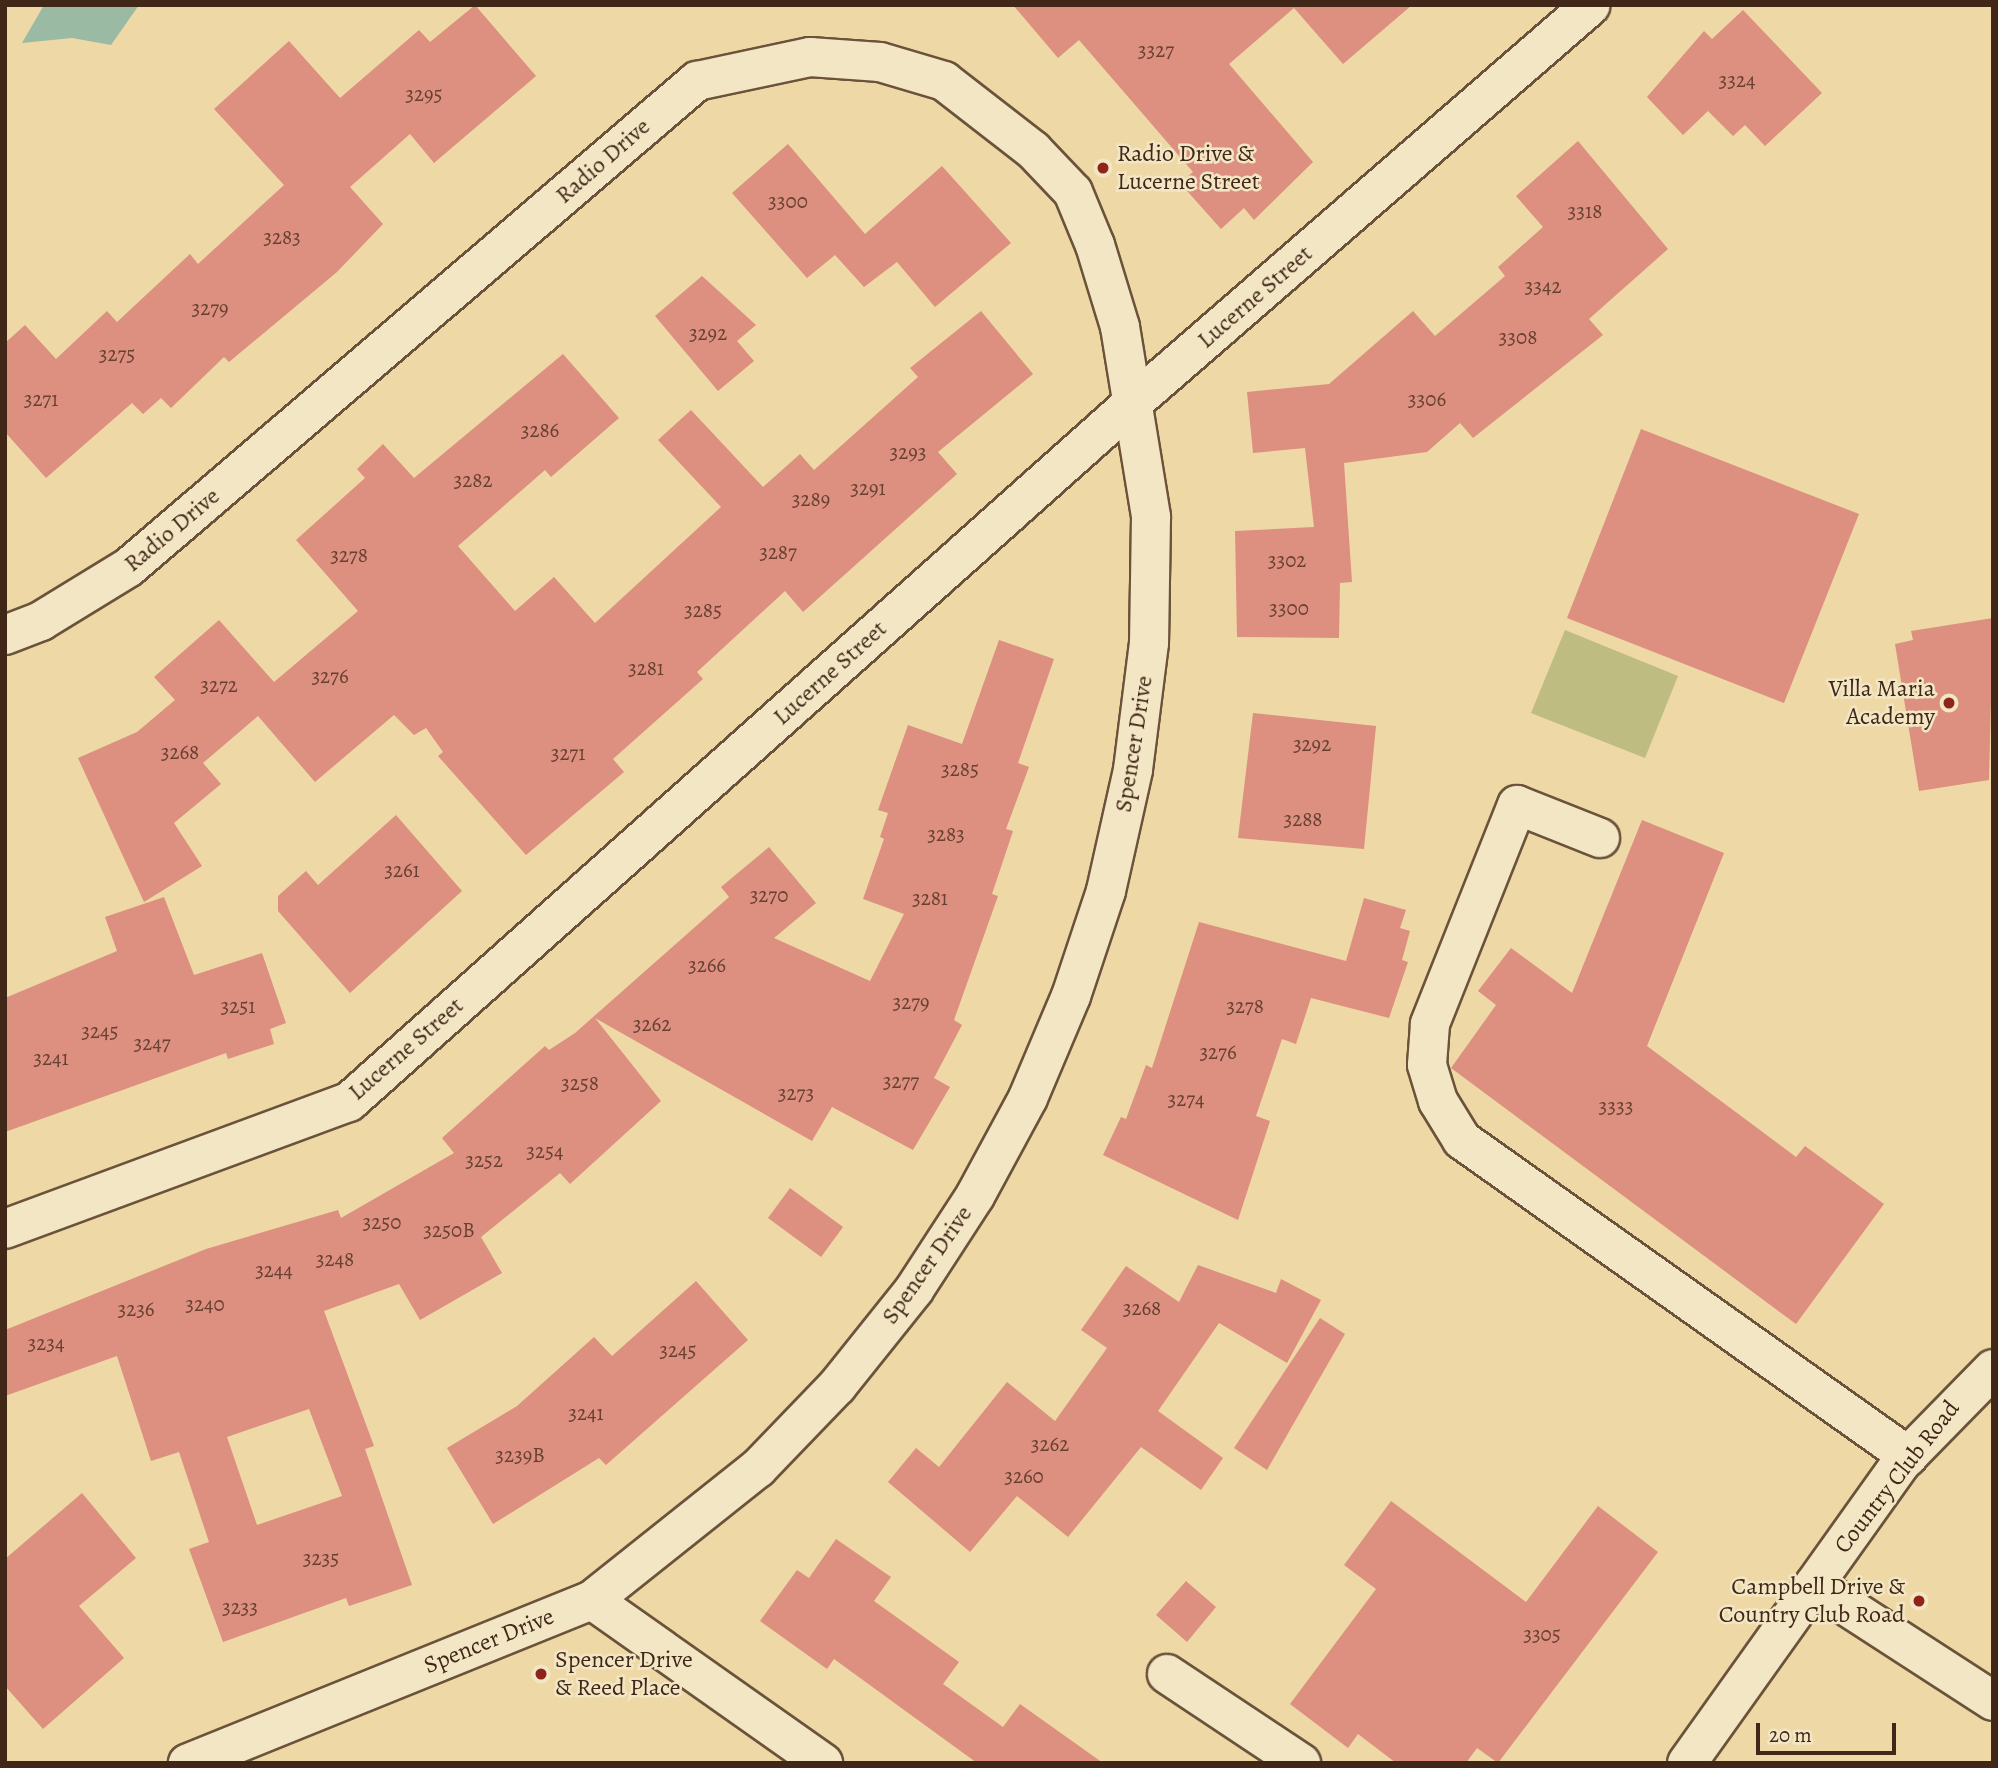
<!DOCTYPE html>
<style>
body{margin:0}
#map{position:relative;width:1998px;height:1768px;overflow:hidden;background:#edd8a6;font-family:Alegreya,serif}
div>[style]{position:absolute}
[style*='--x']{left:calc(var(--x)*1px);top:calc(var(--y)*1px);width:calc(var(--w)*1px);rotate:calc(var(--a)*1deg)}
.green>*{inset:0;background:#bfbc82}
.water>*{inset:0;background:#9abaa4}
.building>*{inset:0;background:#dd8f80}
.roads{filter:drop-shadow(2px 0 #6b533b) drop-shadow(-2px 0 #6b533b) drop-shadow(0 2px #6b533b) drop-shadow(0 -2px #6b533b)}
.minor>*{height:38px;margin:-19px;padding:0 19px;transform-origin:19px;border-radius:19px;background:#f3e6c5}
.dots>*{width:19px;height:19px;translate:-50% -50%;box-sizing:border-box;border:4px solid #f3e6c5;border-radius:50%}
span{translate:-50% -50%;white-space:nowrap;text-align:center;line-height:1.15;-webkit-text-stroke:5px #f3e6c5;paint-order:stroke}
.number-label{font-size:21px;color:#674131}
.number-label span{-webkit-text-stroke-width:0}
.poi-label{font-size:24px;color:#402717}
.left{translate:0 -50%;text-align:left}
.right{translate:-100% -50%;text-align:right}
.street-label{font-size:24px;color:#402717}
.frame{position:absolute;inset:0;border:7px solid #402717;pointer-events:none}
.scale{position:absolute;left:1756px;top:1723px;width:140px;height:32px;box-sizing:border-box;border:4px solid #402717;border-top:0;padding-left:9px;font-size:21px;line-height:24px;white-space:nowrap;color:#402717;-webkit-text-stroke:5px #f3e6c5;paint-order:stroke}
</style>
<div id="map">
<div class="green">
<i style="clip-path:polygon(1565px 630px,1678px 676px,1645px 758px,1531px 713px)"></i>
</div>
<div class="water">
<i style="clip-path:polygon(44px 5px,139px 5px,111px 45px,72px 38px,22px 43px)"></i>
</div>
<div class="building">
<i style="clip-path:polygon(475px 5px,536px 76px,434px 163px,410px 134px,350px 187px,383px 224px,337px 272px,229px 362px,224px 357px,171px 408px,161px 398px,143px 414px,132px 403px,46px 478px,5px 432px,5px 343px,25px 325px,56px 359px,107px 311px,117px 322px,190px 254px,198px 264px,284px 185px,214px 109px,289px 41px,340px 98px,419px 30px,430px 42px)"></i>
<i style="clip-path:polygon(1013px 5px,1412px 5px,1343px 64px,1294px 8px,1229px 64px,1313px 162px,1254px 220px,1244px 208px,1221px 229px,1180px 183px,1193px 172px,1079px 40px,1058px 58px)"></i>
<i style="clip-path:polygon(1743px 10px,1822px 93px,1765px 146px,1745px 125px,1733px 136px,1708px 111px,1683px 135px,1647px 97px,1704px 31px,1712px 39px)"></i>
<i style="clip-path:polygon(1578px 141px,1668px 249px,1589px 319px,1603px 335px,1473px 438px,1460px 423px,1427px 452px,1344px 463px,1352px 582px,1340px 583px,1339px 638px,1237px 637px,1235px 531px,1314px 527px,1305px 448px,1253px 453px,1247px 392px,1329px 384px,1413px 311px,1435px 336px,1505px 276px,1498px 267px,1543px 227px,1516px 196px)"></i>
<i style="clip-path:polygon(788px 144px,865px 234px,942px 166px,1011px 243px,935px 307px,897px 262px,864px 287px,835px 255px,807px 278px,732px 193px)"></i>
<i style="clip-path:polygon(702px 276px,756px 325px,737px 341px,754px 361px,718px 391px,655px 316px)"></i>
<i style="clip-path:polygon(981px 311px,1033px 374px,938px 452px,957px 474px,803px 612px,785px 591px,697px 672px,703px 679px,613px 759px,624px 772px,526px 855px,438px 756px,443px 752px,426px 728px,414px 735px,394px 715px,315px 782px,258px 716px,203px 763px,221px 784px,174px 823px,202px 866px,144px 902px,78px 758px,137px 732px,175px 700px,154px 677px,219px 620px,274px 682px,358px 611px,296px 540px,365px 478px,357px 469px,383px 444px,414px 478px,563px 354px,619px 418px,551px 477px,545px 470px,458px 546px,515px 611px,554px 577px,595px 623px,721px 507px,658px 440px,691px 410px,763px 487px,800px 454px,814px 470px,918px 377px,910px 368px)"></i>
<i style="clip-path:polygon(1641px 429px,1859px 514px,1784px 703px,1567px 618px)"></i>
<i style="clip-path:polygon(1993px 618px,1989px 780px,1919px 791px,1895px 644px,1913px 640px,1911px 631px)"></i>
<i style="clip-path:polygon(evenodd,999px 640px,1054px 659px,1018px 763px,1029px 767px,1006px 829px,1013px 831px,992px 894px,998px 896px,954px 1020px,962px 1025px,934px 1078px,950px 1087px,913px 1150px,832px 1107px,812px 1141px,595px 1018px,661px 1101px,570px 1184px,560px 1173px,481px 1237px,502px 1273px,420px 1320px,399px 1284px,324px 1311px,374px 1446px,365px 1449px,412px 1585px,349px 1606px,346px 1598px,223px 1642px,189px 1549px,209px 1542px,179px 1452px,151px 1461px,117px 1356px,5px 1396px,5px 1330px,206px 1249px,338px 1210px,341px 1218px,454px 1153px,442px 1138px,545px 1046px,549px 1050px,575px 1033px,729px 897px,721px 887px,769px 847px,816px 903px,774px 938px,870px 981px,904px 914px,863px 899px,884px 839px,880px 837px,888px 813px,878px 810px,908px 725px,962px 744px,999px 640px,309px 1409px,342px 1496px,257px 1525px,227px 1437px,309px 1409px)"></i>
<i style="clip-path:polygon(1253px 713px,1376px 726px,1364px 849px,1238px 838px)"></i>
<i style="clip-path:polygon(396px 815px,462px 891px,350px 993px,278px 911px,278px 896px,306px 871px,318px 885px)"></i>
<i style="clip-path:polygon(1642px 820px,1724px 853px,1647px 1046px,1796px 1157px,1805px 1146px,1884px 1204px,1796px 1324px,1451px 1068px,1496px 1005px,1478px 991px,1511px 948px,1572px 993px)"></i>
<i style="clip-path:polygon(164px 897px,194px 975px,262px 953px,286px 1023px,270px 1029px,274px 1044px,228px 1059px,226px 1053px,5px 1132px,5px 998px,117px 951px,105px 917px)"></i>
<i style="clip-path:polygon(1364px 898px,1406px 910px,1400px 928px,1410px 931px,1402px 960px,1408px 962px,1389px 1018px,1311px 998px,1296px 1044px,1282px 1039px,1256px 1116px,1270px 1121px,1238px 1220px,1103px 1155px,1121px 1117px,1126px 1119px,1146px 1065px,1152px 1068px,1199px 922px,1346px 961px)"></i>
<i style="clip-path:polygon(790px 1188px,843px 1227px,821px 1257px,768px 1218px)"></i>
<i style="clip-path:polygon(1198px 1265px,1276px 1293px,1281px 1279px,1321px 1300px,1287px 1363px,1219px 1323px,1158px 1411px,1223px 1458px,1201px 1490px,1141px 1447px,1068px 1537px,1017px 1496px,970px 1552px,888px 1482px,916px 1448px,939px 1467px,1007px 1382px,1055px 1421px,1107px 1348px,1081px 1330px,1126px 1266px,1179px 1302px)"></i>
<i style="clip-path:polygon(696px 1281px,748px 1340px,606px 1465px,599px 1458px,493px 1524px,447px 1448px,517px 1406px,594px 1337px,612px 1356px)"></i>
<i style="clip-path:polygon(1320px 1318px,1345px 1334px,1267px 1470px,1234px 1448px)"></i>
<i style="clip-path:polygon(82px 1493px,136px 1558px,79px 1606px,124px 1658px,43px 1729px,5px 1686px,5px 1559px)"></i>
<i style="clip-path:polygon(1391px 1501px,1526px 1602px,1598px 1506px,1658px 1552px,1498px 1763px,1477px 1748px,1466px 1763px,1396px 1763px,1358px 1734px,1348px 1748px,1290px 1704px,1376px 1589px,1344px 1565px)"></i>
<i style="clip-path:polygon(836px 1539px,891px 1577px,874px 1601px,959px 1662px,943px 1684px,1003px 1727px,1020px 1704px,1103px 1763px,977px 1763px,834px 1659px,827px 1669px,760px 1621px,797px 1570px,809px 1578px)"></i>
<i style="clip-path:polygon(1186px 1581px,1216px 1607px,1187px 1642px,1156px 1615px)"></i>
</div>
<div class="roads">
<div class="minor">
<i style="--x:5;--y:635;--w:39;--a:-21"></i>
<i style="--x:41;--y:621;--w:103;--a:-31.5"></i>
<i style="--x:129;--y:567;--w:748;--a:-40.55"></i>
<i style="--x:697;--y:81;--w:116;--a:-12"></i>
<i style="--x:810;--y:57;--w:70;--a:4.1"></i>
<i style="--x:880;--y:62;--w:67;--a:16.5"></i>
<i style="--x:944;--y:81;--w:113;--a:37.8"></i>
<i style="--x:1033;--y:150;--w:58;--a:46.4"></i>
<i style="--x:1073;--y:192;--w:57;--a:67.5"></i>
<i style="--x:1095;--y:245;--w:86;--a:73"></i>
<i style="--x:1120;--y:327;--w:193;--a:80.7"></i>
<i style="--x:1151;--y:517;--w:126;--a:90.9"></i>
<i style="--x:1149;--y:643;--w:128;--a:97.2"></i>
<i style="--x:1133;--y:770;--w:124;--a:102.6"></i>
<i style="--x:1106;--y:891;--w:111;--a:108.4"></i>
<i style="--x:1071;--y:996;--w:111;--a:112.9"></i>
<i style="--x:1028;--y:1098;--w:111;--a:118.4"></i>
<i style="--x:975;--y:1196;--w:112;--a:123"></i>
<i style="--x:914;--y:1290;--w:123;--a:128.7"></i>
<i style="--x:837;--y:1386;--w:114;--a:133.9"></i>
<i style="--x:758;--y:1468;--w:212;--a:141.5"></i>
<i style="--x:592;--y:1600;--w:436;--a:158"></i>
<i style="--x:1600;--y:838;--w:89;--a:-158.3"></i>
<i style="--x:1517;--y:805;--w:236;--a:111.7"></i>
<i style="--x:1430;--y:1024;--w:41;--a:94.2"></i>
<i style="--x:1427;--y:1065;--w:38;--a:73"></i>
<i style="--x:1438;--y:1101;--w:46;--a:58.4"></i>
<i style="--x:1462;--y:1140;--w:547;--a:35.32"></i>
<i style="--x:5;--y:1229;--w:367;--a:-20.3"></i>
<i style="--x:349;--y:1102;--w:1053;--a:-41.73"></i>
<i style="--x:1135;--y:401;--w:603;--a:-40.96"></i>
<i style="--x:1814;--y:1585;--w:213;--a:32.9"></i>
<i style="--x:592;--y:1600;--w:283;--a:35.2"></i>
<i style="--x:1167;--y:1674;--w:161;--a:33.6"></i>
<i style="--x:1687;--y:1763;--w:370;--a:-54.5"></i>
<i style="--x:1902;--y:1462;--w:130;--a:-45.6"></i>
</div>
</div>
<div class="dots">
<i style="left:1103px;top:168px;background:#8f2418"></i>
<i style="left:1949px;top:703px;background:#8f2418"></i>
<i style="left:1919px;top:1601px;background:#8f2418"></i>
<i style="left:541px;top:1674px;background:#8f2418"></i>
</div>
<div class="number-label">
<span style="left:1156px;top:50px">3327</span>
<span style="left:1737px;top:80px">3324</span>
<span style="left:424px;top:94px">3295</span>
<span style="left:788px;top:201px">3300</span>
<span style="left:1585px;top:211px">3318</span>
<span style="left:282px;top:237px">3283</span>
<span style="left:1543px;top:286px">3342</span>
<span style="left:210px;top:308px">3279</span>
<span style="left:708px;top:333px">3292</span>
<span style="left:1518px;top:337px">3308</span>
<span style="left:117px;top:354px">3275</span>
<span style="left:41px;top:399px">3271</span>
<span style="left:1427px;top:399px">3306</span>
<span style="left:540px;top:430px">3286</span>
<span style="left:908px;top:452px">3293</span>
<span style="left:473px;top:480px">3282</span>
<span style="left:868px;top:488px">3291</span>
<span style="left:811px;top:499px">3289</span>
<span style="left:778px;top:552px">3287</span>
<span style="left:349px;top:555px">3278</span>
<span style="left:1287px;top:560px">3302</span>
<span style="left:1289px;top:608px">3300</span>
<span style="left:703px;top:610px">3285</span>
<span style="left:646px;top:668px">3281</span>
<span style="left:330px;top:676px">3276</span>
<span style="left:219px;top:685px">3272</span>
<span style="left:1312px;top:744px">3292</span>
<span style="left:180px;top:752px">3268</span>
<span style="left:568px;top:753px">3271</span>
<span style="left:960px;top:769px">3285</span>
<span style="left:1303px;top:819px">3288</span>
<span style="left:946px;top:834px">3283</span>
<span style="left:402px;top:870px">3261</span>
<span style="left:769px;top:895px">3270</span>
<span style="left:930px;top:898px">3281</span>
<span style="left:707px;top:965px">3266</span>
<span style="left:911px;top:1002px">3279</span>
<span style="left:238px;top:1006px">3251</span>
<span style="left:1245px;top:1006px">3278</span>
<span style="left:652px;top:1024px">3262</span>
<span style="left:100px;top:1031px">3245</span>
<span style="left:152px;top:1043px">3247</span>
<span style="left:1218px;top:1052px">3276</span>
<span style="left:51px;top:1058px">3241</span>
<span style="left:901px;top:1081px">3277</span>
<span style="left:580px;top:1083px">3258</span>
<span style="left:796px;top:1093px">3273</span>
<span style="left:1186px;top:1099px">3274</span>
<span style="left:1616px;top:1106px">3333</span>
<span style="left:545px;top:1151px">3254</span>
<span style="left:484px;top:1160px">3252</span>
<span style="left:382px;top:1222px">3250</span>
<span style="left:449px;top:1230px">3250B</span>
<span style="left:335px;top:1259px">3248</span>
<span style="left:274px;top:1270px">3244</span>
<span style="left:205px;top:1304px">3240</span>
<span style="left:1142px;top:1308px">3268</span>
<span style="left:136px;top:1309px">3236</span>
<span style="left:46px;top:1343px">3234</span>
<span style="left:678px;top:1350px">3245</span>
<span style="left:586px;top:1413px">3241</span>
<span style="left:1050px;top:1444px">3262</span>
<span style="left:520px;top:1455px">3239B</span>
<span style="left:1024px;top:1476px">3260</span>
<span style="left:321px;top:1558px">3235</span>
<span style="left:240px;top:1607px">3233</span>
<span style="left:1542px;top:1634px">3305</span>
</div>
<div class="poi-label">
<span class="left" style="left:1117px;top:168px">Radio Drive &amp;<br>Lucerne Street</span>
<span class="right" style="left:1935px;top:703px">Villa Maria<br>Academy</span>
<span class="right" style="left:1905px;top:1601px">Campbell Drive &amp;<br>Country Club Road</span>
<span class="left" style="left:555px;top:1674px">Spencer Drive<br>&amp; Reed Place</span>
</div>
<div class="street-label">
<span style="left:603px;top:161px;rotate:-41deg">Radio Drive</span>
<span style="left:1255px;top:297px;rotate:-41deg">Lucerne Street</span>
<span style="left:172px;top:530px;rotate:-40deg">Radio Drive</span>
<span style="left:830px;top:673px;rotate:-42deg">Lucerne Street</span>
<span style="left:1134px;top:744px;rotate:-81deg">Spencer Drive</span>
<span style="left:406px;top:1049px;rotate:-41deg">Lucerne Street</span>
<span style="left:927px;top:1265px;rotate:-55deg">Spencer Drive</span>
<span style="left:1897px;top:1477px;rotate:-52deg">Country Club Road</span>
<span style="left:489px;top:1641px;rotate:-22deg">Spencer Drive</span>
</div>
<div class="frame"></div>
<div class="scale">20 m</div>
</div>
